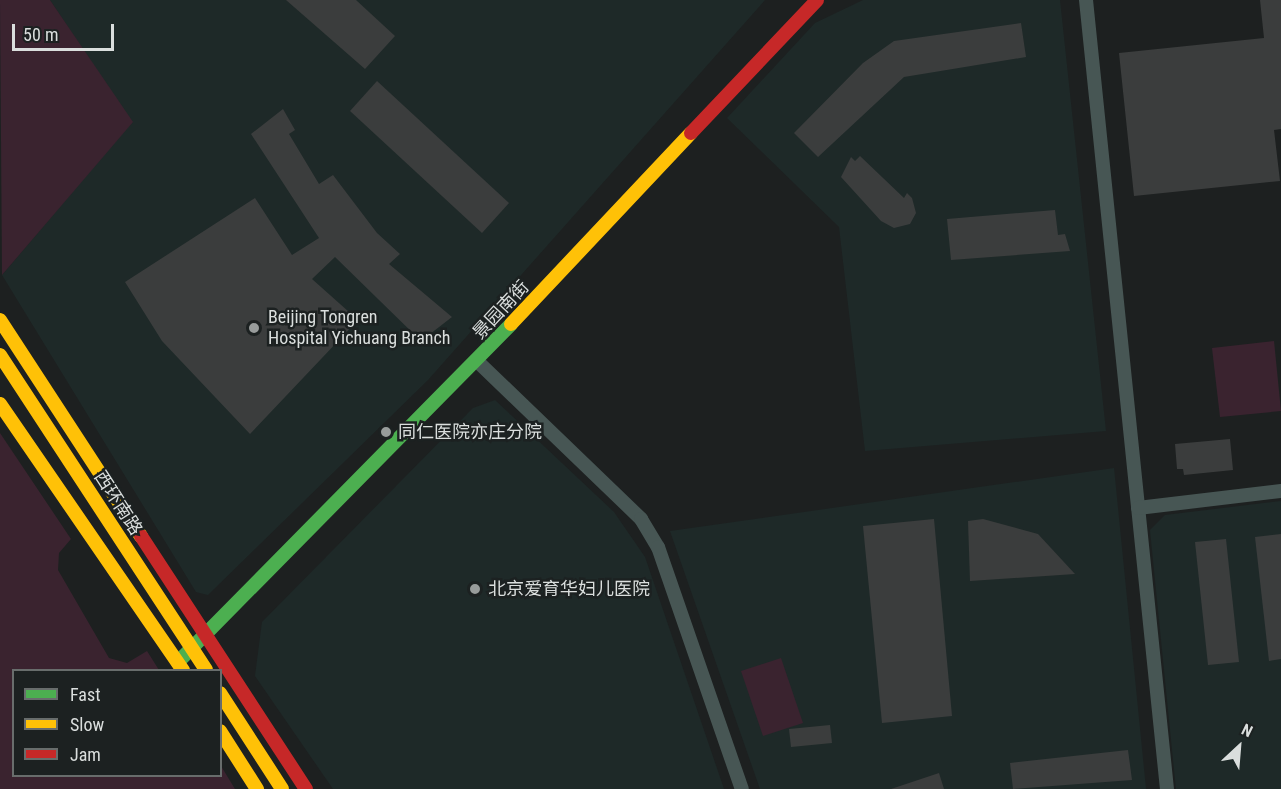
<!DOCTYPE html>
<meta charset="utf-8">
<style>
body{margin:0}
#map{position:relative;width:1281px;height:789px;overflow:hidden;background:#1d2020;font-family:"Roboto Condensed","Noto Sans SC",sans-serif}
div>[style]{position:absolute}
[style*='--x']{left:calc(var(--x)*1px);top:calc(var(--y)*1px);width:calc(var(--w)*1px);rotate:calc(var(--a)*1deg)}
.built>*{inset:0;background:#1e2928}
.green>*{inset:0;background:#3a232f}
.building>*{inset:0;background:#3b3d3d}
.street>*{height:14px;margin:-7px;padding:0 7px;transform-origin:7px;border-radius:7px;background:#475654}
.fast>*{height:14px;margin:-7px;padding:0 7px;transform-origin:7px;border-radius:7px;background:#4caf50}
.slow>*{height:14px;margin:-7px;padding:0 7px;transform-origin:7px;border-radius:7px;background:#ffc107}
.jam>*{height:14px;margin:-7px;padding:0 7px;transform-origin:7px;border-radius:7px;background:#c62828}
.dots>*{width:16px;height:16px;translate:-50% -50%;box-sizing:border-box;border:3px solid #1c2121;border-radius:50%}
span{translate:-50% -50%;white-space:nowrap;text-align:center;line-height:1.15;-webkit-text-stroke:5px #1c2121;paint-order:stroke}
.street-label{font-size:18px;color:#dadedd}
.poi-label{font-size:18px;color:#dadedd}
.left{translate:0 -50%;text-align:left}
.legend{position:absolute;left:12px;top:669px;width:210px;height:108px;box-sizing:border-box;background:#1c2121;border:2px solid #686d6c;margin:0;padding:8px 10px;list-style:none;font-size:18px;color:#dadedd}
.legend li{display:flex;align-items:center;gap:12px;height:30px}
.legend b{width:30px;border:2px solid #686d6c}
.north{position:absolute;left:1209px;top:717px;width:60px;height:60px;-webkit-text-stroke:4px #1c2121;paint-order:stroke;rotate:26deg;font-size:16px;font-weight:700;line-height:24px;text-align:center;color:#dadedd}
.north::after{content:'';display:block;margin:auto;width:21px;height:27px;background:#dadedd;clip-path:polygon(50% 0,100% 100%,50% 72%,0 100%)}
.scale{position:absolute;left:12px;top:24px;width:102px;height:27px;box-sizing:border-box;border:3px solid #dadedd;border-top:0;padding-left:8px;font-size:18px;line-height:21px;white-space:nowrap;color:#dadedd;-webkit-text-stroke:4px #1c2121;paint-order:stroke}
</style>
<div id="map">
<div class="built">
<i style="clip-path:polygon(50px 0,765px 0,428px 380px,208px 595px,196px 592px,2px 275px,132px 122px)"></i>
<i style="clip-path:polygon(863px 0,1060px 0,1106px 431px,865px 451px,839px 227px,727px 118px,815px 23px)"></i>
<i style="clip-path:polygon(495px 400px,614px 512px,645px 557px,724px 789px,333px 789px,255px 676px,262px 622px,473px 408px)"></i>
<i style="clip-path:polygon(1114px 468px,1146px 789px,760px 789px,670px 531px)"></i>
<i style="clip-path:polygon(1281px 501px,1281px 789px,1176px 789px,1150px 530px,1165px 515px)"></i>
</div>
<div class="green">
<i style="clip-path:polygon(0 0,50px 0,133px 122px,2px 275px)"></i>
<i style="clip-path:polygon(1274px 341px,1281px 411px,1220px 417px,1212px 348px)"></i>
<i style="clip-path:polygon(0 433px,71px 539px,59px 553px,58px 570px,109px 658px,127px 663px,147px 651px,159px 670px,14px 670px,14px 776px,220px 776px,221px 766px,235px 789px,0 789px)"></i>
<i style="clip-path:polygon(781px 658px,803px 723px,763px 736px,741px 671px)"></i>
</div>
<div class="building">
<i style="clip-path:polygon(286px 0,356px 0,395px 36px,365px 69px)"></i>
<i style="clip-path:polygon(1260px 0,1281px 0,1281px 129px,1274px 130px,1280px 181px,1134px 196px,1119px 53px,1264px 38px)"></i>
<i style="clip-path:polygon(1021px 23px,1026px 57px,904px 77px,818px 157px,794px 133px,863px 63px,894px 41px)"></i>
<i style="clip-path:polygon(377px 81px,509px 203px,482px 233px,350px 111px)"></i>
<i style="clip-path:polygon(283px 109px,295px 130px,289px 134px,319px 184px,333px 175px,377px 233px,400px 254px,389px 264px,452px 317px,421px 341px,335px 257px,312px 279px,358px 320px,250px 434px,162px 341px,125px 282px,255px 198px,292px 255px,319px 238px,251px 134px)"></i>
<i style="clip-path:polygon(860px 156px,904px 198px,907px 193px,912px 198px,916px 213px,910px 224px,894px 228px,881px 221px,841px 177px,851px 157px,855px 161px)"></i>
<i style="clip-path:polygon(1055px 210px,1058px 235px,1065px 234px,1070px 251px,951px 260px,947px 219px)"></i>
<i style="clip-path:polygon(1230px 439px,1233px 470px,1184px 475px,1183px 469px,1177px 469px,1175px 444px)"></i>
<i style="clip-path:polygon(934px 519px,952px 716px,882px 723px,863px 526px)"></i>
<i style="clip-path:polygon(983px 519px,1038px 534px,1075px 574px,970px 581px,968px 521px)"></i>
<i style="clip-path:polygon(1281px 534px,1281px 659px,1269px 661px,1255px 537px)"></i>
<i style="clip-path:polygon(1226px 539px,1239px 662px,1208px 665px,1195px 542px)"></i>
<i style="clip-path:polygon(830px 725px,832px 743px,791px 747px,789px 729px)"></i>
<i style="clip-path:polygon(1128px 750px,1132px 780px,1013px 789px,1010px 763px)"></i>
<i style="clip-path:polygon(939px 773px,944px 789px,891px 789px)"></i>
</div>
<div class="street">
<i style="--x:1086;--y:0;--w:793;--a:84.14"></i>
<i style="--x:477;--y:361;--w:228;--a:43.9"></i>
<i style="--x:641;--y:519;--w:33;--a:59"></i>
<i style="--x:658;--y:547;--w:256;--a:70.9"></i>
<i style="--x:1138;--y:508;--w:144;--a:-6.8"></i>
</div>
<div class="fast">
<i style="--x:178;--y:662;--w:474;--a:-45.4"></i>
</div>
<div class="slow">
<i style="--x:0;--y:320;--w:258;--a:56.9"></i>
<i style="--x:511;--y:324;--w:262;--a:-46.7"></i>
<i style="--x:0;--y:355;--w:376;--a:56.8"></i>
<i style="--x:0;--y:404;--w:323;--a:55.5"></i>
<i style="--x:220;--y:693;--w:114;--a:57.1"></i>
<i style="--x:220;--y:731;--w:69;--a:57.5"></i>
</div>
<div class="jam">
<i style="--x:691;--y:133;--w:183;--a:-46.5"></i>
<i style="--x:141;--y:536;--w:302;--a:56.9"></i>
</div>
<div class="dots">
<i style="left:254px;top:328px;background:#989c9b"></i>
<i style="left:386px;top:432px;background:#989c9b"></i>
<i style="left:475px;top:589px;background:#989c9b"></i>
</div>
<div class="street-label">
<span style="left:501px;top:310px;rotate:-47deg">景园南街</span>
<span style="left:118px;top:503px;rotate:57deg">西环南路</span>
</div>
<div class="poi-label">
<span class="left" style="left:268px;top:328px">Beijing Tongren<br>Hospital Yichuang Branch</span>
<span class="left" style="left:398px;top:432px">同仁医院亦庄分院</span>
<span class="left" style="left:488px;top:589px">北京爱育华妇儿医院</span>
</div>
<ul class="legend">
<li><b style="height:8px;background:#4caf50"></b>Fast</li>
<li><b style="height:8px;background:#ffc107"></b>Slow</li>
<li><b style="height:8px;background:#c62828"></b>Jam</li>
</ul>
<div class="north">N</div>
<div class="scale">50 m</div>
</div>
